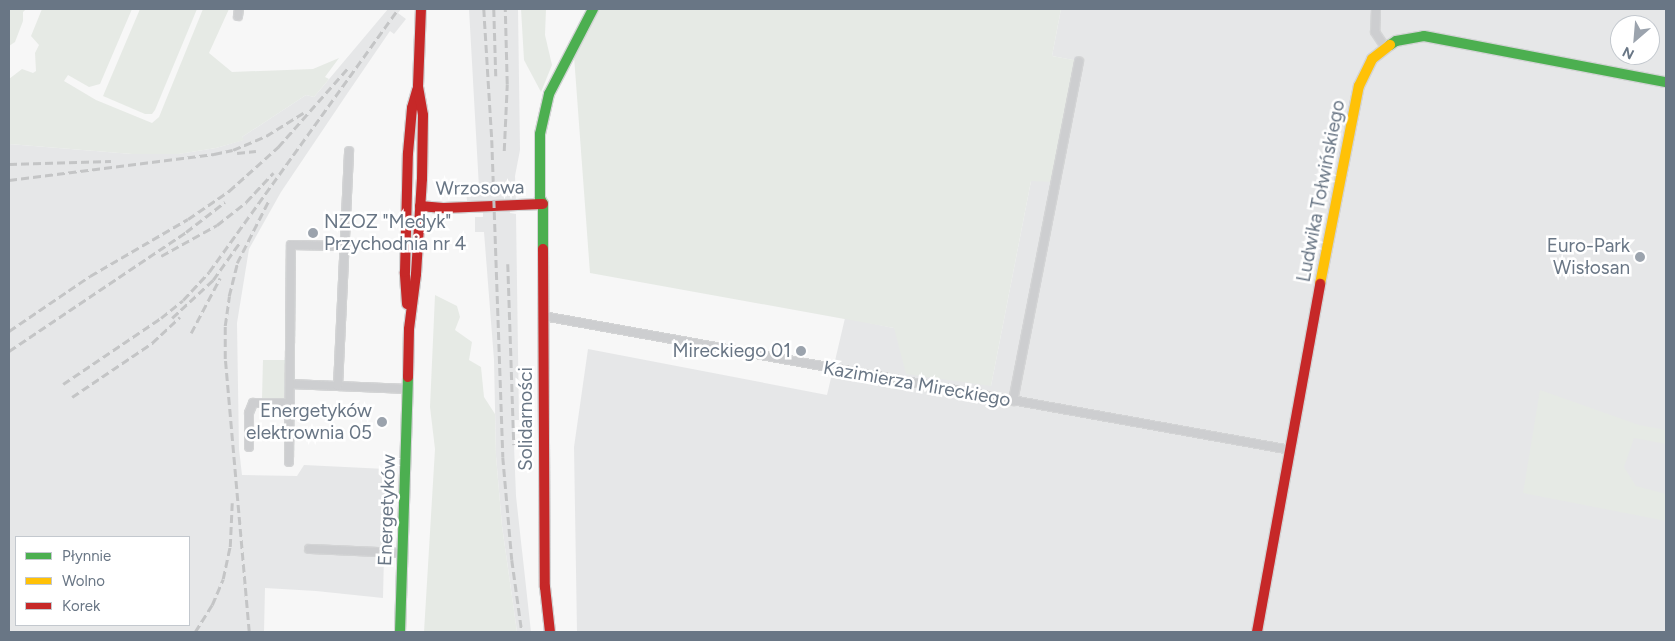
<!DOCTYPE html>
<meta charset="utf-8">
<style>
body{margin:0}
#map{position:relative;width:1675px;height:641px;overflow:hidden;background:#f7f7f7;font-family:Figtree,sans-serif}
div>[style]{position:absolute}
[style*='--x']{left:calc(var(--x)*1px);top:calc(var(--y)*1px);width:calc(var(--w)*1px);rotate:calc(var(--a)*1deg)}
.built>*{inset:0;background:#e6e7e8}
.green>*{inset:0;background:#e6eae5}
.roads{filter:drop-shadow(1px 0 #d3d4d5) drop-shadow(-1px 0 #d3d4d5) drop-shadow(0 1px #d3d4d5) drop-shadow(0 -1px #d3d4d5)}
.street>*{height:8px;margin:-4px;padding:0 4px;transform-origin:4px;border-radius:4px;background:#cdced0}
.fast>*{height:10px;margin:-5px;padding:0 5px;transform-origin:5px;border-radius:5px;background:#4caf50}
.slow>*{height:10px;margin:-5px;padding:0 5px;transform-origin:5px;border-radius:5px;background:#ffc107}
.jam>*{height:10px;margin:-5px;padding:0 5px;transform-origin:5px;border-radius:5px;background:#c62828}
.rail>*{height:2.5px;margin-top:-1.25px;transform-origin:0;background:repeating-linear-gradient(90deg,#c4c5c6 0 8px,transparent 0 12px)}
.dots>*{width:14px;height:14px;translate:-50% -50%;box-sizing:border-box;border:2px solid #fff;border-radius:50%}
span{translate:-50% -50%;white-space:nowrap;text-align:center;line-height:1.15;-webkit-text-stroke:5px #fff;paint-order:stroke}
.street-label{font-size:19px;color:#697685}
.poi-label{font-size:19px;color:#697685}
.left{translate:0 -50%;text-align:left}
.right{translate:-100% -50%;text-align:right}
.frame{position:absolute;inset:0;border:10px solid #697685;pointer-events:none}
.legend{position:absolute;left:15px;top:536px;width:175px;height:90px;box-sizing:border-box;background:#fff;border:1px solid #c3c8ce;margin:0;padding:6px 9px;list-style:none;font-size:15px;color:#697685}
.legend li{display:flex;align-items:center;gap:10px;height:25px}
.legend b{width:25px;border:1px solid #c3c8ce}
.north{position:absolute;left:1610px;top:15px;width:50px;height:50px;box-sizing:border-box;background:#fff;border:1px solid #c3c8ce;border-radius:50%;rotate:207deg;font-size:14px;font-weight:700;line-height:20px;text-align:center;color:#697685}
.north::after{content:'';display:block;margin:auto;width:18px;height:22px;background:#9ba3ad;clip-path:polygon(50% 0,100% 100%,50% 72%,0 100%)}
</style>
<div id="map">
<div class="built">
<i style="clip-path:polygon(evenodd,388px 9px,401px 9px,398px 13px,406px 19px,394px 34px,390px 31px,349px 91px,281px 192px,249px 249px,237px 323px,239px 449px,242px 475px,297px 476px,304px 465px,386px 469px,383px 598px,316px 591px,265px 588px,264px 632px,9px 632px,9px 144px,132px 154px,178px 154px,216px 148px,243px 140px,242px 137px,306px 95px,314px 97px,388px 9px,16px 537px,189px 537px,189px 625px,16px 625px,16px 537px)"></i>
<i style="clip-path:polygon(469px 9px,518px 9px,520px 150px,515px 176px,516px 201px,509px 201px,510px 213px,516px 214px,519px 420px,513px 420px,516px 496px,531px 632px,517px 632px,502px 526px,496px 456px,494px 360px,484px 232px,475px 232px,475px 217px,483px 217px,483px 212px,489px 212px,488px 201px,467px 201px,466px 189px,479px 188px)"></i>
<i style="clip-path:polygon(evenodd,1061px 9px,1666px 9px,1666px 632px,577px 632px,574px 447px,588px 349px,827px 395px,845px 318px,894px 328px,991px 386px,1031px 181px,1078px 61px,1052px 56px,1061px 9px,1620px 25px,1650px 25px,1650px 55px,1620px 55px,1620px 25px)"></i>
</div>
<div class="green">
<i style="clip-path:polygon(9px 9px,26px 9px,23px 12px,23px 21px,15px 42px,9px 46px)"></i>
<i style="clip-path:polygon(42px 9px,132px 9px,100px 84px,89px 87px,68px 75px,64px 81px,96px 100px,152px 123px,159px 117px,203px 9px,229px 9px,209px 53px,232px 72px,313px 69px,339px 58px,325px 77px,329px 79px,314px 97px,306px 95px,242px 137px,244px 140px,216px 148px,179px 154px,132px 154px,9px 144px,9px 79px,22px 69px,33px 73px,36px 71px,35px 53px,39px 45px,31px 36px)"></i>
<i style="clip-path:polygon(140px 9px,197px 9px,155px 110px,152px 114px,145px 114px,103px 96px)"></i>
<i style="clip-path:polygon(521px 9px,546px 9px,545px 35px,552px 65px,541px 92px,524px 60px)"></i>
<i style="clip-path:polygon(599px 9px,1061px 9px,1052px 56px,1079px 61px,1056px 182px,1031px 181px,991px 386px,906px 374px,894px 328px,590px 273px,574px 56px)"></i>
<i style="clip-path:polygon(435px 295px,457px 306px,460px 317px,455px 330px,472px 342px,469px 360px,481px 367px,484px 397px,495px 414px,496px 456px,502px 526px,517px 632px,424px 632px,435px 449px,430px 407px)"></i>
<i style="clip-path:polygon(263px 360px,286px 360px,284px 400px,262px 398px)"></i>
<i style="clip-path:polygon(1540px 390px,1639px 425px,1666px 430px,1666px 444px,1634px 438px,1624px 467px,1636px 486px,1666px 494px,1666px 521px,1523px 493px)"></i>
</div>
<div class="roads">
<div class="street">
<i style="--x:1376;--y:9;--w:23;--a:92"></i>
<i style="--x:1375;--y:32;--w:18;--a:56"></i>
<i style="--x:238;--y:16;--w:7;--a:-82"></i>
<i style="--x:543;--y:316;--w:760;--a:10.16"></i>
<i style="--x:290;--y:384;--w:118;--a:2.4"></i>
<i style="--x:338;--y:386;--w:235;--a:-87.3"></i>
<i style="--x:1013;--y:401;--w:346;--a:-79"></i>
<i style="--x:249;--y:447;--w:34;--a:-90"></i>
<i style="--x:249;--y:413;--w:11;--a:-68"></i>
<i style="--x:253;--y:403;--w:37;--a:0"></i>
<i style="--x:289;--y:462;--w:217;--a:-89.5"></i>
<i style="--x:291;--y:245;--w:55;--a:1"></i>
<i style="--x:309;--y:549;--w:93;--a:2.5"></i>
</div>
<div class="fast">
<i style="--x:1390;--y:45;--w:7;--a:-34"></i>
<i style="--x:1396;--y:41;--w:28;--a:-10"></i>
<i style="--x:1424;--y:36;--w:246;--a:10.8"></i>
<i style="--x:543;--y:249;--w:45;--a:-90"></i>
<i style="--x:543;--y:204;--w:7;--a:-117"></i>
<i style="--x:540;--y:198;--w:64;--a:-90"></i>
<i style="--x:540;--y:134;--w:41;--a:-77.3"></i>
<i style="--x:549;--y:94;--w:96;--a:-62.6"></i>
<i style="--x:400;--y:632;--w:255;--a:-88.2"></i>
</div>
<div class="slow">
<i style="--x:1320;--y:284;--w:202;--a:-78.9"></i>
<i style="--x:1359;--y:86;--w:30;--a:-64"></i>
<i style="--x:1372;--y:59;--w:23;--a:-38"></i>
</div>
<div class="jam">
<i style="--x:420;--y:206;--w:23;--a:5"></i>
<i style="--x:443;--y:208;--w:100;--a:-2.3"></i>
<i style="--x:543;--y:249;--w:338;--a:89.7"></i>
<i style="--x:545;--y:587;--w:45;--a:83.7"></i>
<i style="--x:407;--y:304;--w:32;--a:-94"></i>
<i style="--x:405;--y:272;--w:119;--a:-88.6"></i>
<i style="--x:408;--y:153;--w:45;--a:-84.9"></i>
<i style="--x:412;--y:108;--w:19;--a:-74"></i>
<i style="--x:408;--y:377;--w:48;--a:-88.8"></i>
<i style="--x:409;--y:329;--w:55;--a:-82.7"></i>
<i style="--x:416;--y:274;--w:95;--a:-86.4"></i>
<i style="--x:422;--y:179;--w:64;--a:-89.1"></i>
<i style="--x:423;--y:115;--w:29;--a:-100"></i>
<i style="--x:418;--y:86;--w:77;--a:-87.8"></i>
<i style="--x:1257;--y:632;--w:354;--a:-79.7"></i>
</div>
</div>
<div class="rail">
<i style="--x:484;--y:9;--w:131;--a:86.5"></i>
<i style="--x:492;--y:140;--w:317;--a:88"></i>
<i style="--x:503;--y:457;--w:103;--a:85"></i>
<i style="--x:512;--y:560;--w:73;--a:82.1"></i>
<i style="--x:494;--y:9;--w:67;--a:88.3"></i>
<i style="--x:504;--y:151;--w:67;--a:-87.4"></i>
<i style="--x:507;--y:84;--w:75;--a:-91.5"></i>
<i style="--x:237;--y:153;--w:19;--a:-6"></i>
<i style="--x:9;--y:164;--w:102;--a:-1.7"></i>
<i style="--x:9;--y:180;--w:207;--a:-7.2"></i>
<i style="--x:214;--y:154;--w:19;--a:-12"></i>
<i style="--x:233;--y:150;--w:36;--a:-23"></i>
<i style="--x:266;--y:136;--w:44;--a:-31.9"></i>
<i style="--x:161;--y:256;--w:64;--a:-29"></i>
<i style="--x:217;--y:225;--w:37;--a:-38"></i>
<i style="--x:246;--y:202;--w:40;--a:-47"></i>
<i style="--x:508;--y:264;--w:181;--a:88.1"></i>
<i style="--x:172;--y:318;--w:56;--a:-42.8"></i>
<i style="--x:213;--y:280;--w:47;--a:-54.6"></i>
<i style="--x:9;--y:331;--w:98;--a:-34.2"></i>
<i style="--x:90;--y:276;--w:113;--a:-30.2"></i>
<i style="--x:188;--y:219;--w:50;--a:-34.3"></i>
<i style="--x:229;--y:191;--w:66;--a:-41.9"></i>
<i style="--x:278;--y:147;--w:106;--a:-48.5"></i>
<i style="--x:191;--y:333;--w:62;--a:-62.2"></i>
<i style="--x:9;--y:351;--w:213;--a:-33.9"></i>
<i style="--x:186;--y:232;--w:49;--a:-37.6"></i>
<i style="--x:63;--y:384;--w:118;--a:-34"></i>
<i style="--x:161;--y:318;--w:28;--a:-39"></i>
<i style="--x:183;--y:300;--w:38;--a:-47"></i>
<i style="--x:209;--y:272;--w:324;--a:-54.3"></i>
<i style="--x:72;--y:397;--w:97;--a:-34"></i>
<i style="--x:152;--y:343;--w:38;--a:-43"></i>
<i style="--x:195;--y:632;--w:32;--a:-58"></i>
<i style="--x:212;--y:605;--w:28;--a:-67"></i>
<i style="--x:223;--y:579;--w:33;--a:-78"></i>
<i style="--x:230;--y:547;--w:44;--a:-87.4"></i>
<i style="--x:249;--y:632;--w:274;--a:-95"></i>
<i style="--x:225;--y:359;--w:33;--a:-90"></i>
<i style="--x:225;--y:326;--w:30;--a:-82"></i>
<i style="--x:229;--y:296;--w:34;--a:-76"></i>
<i style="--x:237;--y:263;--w:71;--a:-63.1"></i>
</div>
<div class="dots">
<i style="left:313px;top:233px;background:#9ba3ad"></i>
<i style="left:1640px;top:257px;background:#9ba3ad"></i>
<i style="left:801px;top:351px;background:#9ba3ad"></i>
<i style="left:382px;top:422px;background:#9ba3ad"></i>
</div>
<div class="street-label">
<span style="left:480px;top:188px;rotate:-1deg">Wrzosowa</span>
<span style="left:1321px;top:191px;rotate:-79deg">Ludwika Tołwińskiego</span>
<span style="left:917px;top:384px;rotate:10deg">Kazimierza Mireckiego</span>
<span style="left:526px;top:419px;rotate:-90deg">Solidarności</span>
<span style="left:387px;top:510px;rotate:-88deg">Energetyków</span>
</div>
<div class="poi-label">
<span class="left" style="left:324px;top:233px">NZOZ "Medyk"<br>Przychodnia nr 4</span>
<span class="right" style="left:1630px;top:257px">Euro-Park<br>Wisłosan</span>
<span class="right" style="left:791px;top:351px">Mireckiego 01</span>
<span class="right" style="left:372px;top:422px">Energetyków<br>elektrownia 05</span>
</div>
<div class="frame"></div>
<ul class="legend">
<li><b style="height:6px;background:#4caf50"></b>Płynnie</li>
<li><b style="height:6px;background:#ffc107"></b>Wolno</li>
<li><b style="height:6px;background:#c62828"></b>Korek</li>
</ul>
<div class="north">N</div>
</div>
